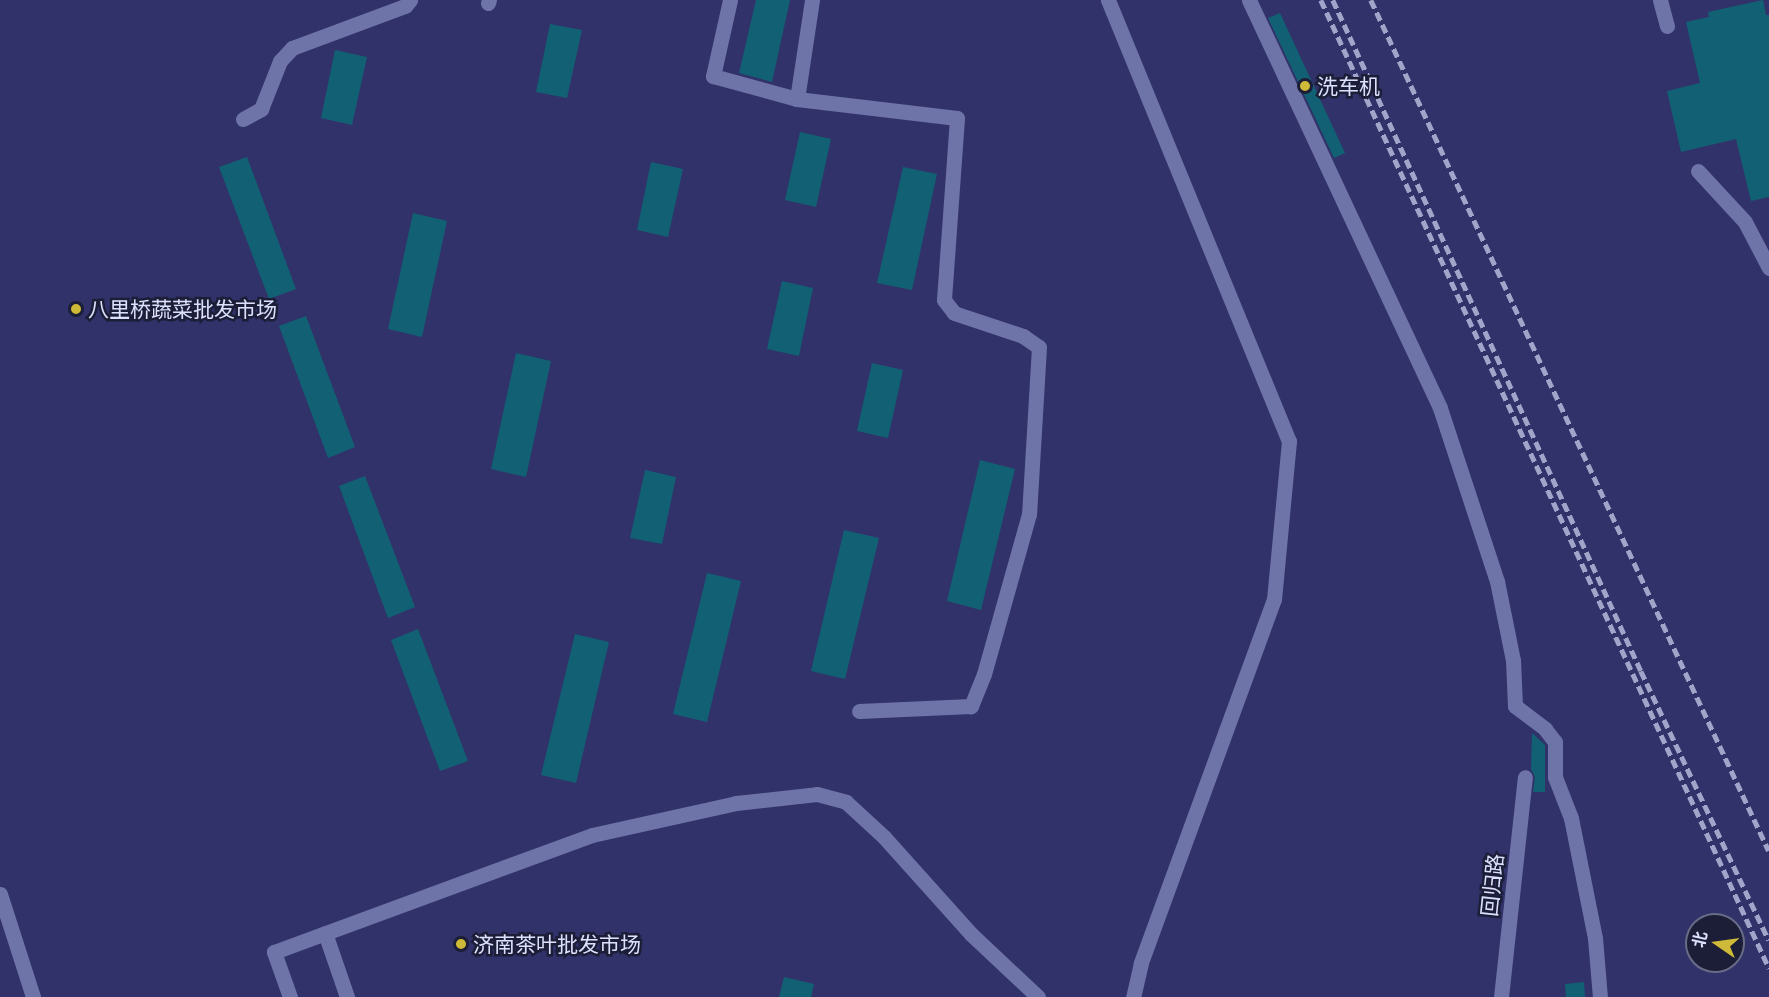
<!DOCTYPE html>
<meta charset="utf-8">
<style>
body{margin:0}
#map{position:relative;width:1769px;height:997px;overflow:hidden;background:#31326a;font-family:Ubuntu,"Noto Sans SC",sans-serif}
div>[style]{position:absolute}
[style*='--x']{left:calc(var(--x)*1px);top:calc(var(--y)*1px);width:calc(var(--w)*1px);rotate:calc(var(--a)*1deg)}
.building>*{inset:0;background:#126073}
.minor>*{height:15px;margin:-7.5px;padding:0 7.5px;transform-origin:7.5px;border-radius:7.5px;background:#6f74a8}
.rail>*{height:4.5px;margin-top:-2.25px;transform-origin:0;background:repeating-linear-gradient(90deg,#a2a5ca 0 9px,transparent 0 13.5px)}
.dots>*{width:16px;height:16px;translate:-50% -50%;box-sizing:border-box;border:3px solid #1c1e37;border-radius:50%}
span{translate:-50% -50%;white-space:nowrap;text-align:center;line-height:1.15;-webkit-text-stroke:5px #1c1e37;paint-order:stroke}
.poi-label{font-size:21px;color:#dce0fc}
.left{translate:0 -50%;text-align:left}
.street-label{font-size:21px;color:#dce0fc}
.north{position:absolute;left:1685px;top:913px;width:60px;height:60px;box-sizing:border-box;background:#1c1e37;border:2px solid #696c86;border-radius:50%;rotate:283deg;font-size:16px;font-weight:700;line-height:24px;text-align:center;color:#dce0fc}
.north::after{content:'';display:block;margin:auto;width:21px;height:27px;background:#ceb938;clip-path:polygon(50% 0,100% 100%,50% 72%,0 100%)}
</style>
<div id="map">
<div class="building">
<i style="clip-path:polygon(756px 0,790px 0,772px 82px,739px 73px)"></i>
<i style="clip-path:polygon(1763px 0,1766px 15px,1769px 15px,1769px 197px,1751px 201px,1736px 139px,1681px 152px,1667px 91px,1700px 83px,1686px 22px,1709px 17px,1708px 12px)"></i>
<i style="clip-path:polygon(1280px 13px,1345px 153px,1334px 158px,1268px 18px)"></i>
<i style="clip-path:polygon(550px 24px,582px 30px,567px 98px,536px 92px)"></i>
<i style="clip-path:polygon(335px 50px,367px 57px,352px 125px,321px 118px)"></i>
<i style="clip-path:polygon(800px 132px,831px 139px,816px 207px,785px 200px)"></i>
<i style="clip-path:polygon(247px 157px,296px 289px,269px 299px,219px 167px)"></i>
<i style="clip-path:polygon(651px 162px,683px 169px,668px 237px,637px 230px)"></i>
<i style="clip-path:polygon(903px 167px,937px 174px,912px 290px,877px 283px)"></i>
<i style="clip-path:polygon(413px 213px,447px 221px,422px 337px,388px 329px)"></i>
<i style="clip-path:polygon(782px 281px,813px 288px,799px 356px,767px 349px)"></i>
<i style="clip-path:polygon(306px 316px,355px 447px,328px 458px,279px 326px)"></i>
<i style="clip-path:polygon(516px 353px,551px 361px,526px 477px,491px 469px)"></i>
<i style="clip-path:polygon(872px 363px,903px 370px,888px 438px,857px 431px)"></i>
<i style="clip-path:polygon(980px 460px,1015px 469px,981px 610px,947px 601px)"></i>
<i style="clip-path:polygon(645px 470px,676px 477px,662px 544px,630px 538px)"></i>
<i style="clip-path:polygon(365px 476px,415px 607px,388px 618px,339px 486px)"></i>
<i style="clip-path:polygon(844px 530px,879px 538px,845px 679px,811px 671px)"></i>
<i style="clip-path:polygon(707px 573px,741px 581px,707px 722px,673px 714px)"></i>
<i style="clip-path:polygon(418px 629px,468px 761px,440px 771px,391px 640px)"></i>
<i style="clip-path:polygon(575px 634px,609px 642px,576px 783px,541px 775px)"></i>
<i style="clip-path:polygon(1532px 733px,1545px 745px,1545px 792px,1533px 792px,1535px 777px,1531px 769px)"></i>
<i style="clip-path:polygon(784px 977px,814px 984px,811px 997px,779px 997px)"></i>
<i style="clip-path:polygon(1584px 982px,1585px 997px,1566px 997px,1565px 984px)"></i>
</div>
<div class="minor">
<i style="--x:730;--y:0;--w:78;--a:102.6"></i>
<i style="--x:713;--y:76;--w:87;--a:15.3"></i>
<i style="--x:812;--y:0;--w:100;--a:98.6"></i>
<i style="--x:797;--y:99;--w:161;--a:6.8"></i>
<i style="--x:957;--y:118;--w:182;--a:94.1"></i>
<i style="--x:944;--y:300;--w:16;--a:52"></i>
<i style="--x:954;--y:313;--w:73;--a:18.4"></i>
<i style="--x:1023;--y:336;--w:19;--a:35"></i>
<i style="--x:1039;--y:347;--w:167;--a:93.4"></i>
<i style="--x:1029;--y:514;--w:166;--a:105.7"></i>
<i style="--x:984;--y:674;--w:35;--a:112"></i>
<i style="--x:971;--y:706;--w:112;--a:177.4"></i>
<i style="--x:1108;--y:0;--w:477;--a:67.7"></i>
<i style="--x:1289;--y:441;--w:159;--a:95.4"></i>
<i style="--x:1274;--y:599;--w:388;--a:110.1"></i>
<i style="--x:1141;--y:963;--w:35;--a:103"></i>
<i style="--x:1249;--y:0;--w:450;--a:64.9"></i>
<i style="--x:1440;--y:408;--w:182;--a:71.8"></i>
<i style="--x:1497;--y:581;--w:81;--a:78.6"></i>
<i style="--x:1513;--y:660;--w:46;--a:87.5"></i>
<i style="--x:1515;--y:706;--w:38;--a:37"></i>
<i style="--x:1545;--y:729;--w:16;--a:52"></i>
<i style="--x:1555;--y:742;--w:35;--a:90"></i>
<i style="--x:1555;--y:777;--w:44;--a:68.7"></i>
<i style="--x:1571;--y:818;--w:122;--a:78.7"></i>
<i style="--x:1595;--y:938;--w:59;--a:85.2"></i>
<i style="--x:1660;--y:0;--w:27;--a:75"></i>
<i style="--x:488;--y:3;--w:3;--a:-72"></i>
<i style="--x:243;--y:119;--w:21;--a:-29"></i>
<i style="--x:261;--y:109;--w:52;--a:-68.4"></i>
<i style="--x:280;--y:61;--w:18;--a:-47"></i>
<i style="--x:292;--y:48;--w:121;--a:-20.4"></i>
<i style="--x:405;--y:6;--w:8;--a:-50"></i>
<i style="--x:1698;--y:171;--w:69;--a:47.3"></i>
<i style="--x:1745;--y:222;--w:52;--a:62.4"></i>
<i style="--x:0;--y:894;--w:108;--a:72.2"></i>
<i style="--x:325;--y:933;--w:68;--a:71"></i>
<i style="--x:290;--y:997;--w:48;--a:-109.6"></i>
<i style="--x:274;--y:952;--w:339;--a:-20.2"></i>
<i style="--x:592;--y:835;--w:148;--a:-12.5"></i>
<i style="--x:736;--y:803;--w:81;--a:-6.3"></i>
<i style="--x:817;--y:794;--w:30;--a:15"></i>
<i style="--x:846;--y:802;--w:52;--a:42.6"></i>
<i style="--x:884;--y:837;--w:130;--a:48.1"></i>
<i style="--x:971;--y:934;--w:92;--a:43.2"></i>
<i style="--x:1501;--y:997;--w:221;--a:-83.8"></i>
</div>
<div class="rail">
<i style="--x:1321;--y:0;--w:1067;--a:65.16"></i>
<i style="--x:1333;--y:0;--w:738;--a:65.34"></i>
<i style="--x:1641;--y:671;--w:298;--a:64.6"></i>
<i style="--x:1371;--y:0;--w:939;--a:64.94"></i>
</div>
<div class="dots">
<i style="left:1305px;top:86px;background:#ceb938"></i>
<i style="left:76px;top:309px;background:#ceb938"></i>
<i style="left:461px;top:944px;background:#ceb938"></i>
</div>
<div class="poi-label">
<span class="left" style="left:1317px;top:86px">洗车机</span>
<span class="left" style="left:88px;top:309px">八里桥蔬菜批发市场</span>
<span class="left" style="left:473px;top:944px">济南茶叶批发市场</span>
</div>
<div class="street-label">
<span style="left:1492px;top:885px;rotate:-84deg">回归路</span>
</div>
<div class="north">北</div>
</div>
